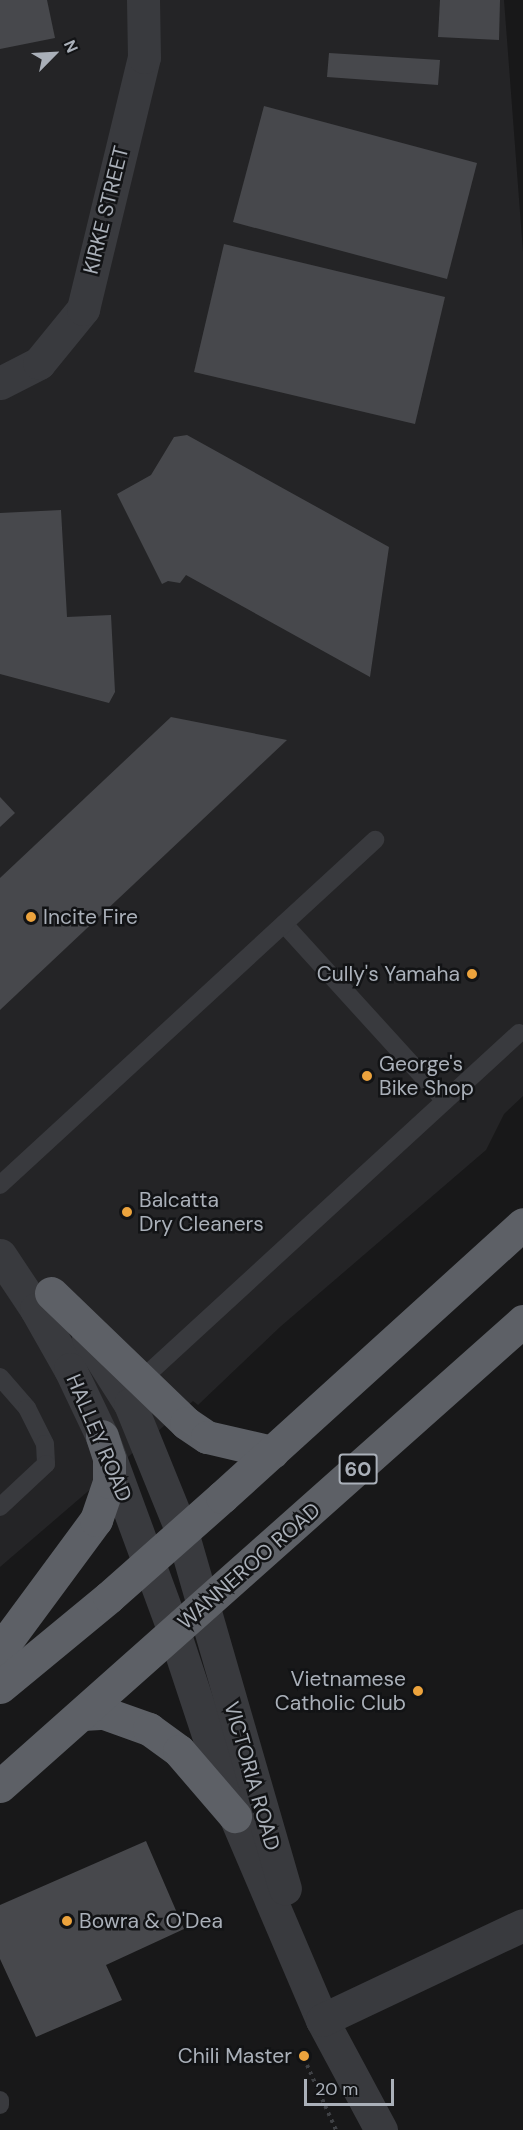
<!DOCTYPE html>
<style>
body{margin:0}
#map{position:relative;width:523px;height:2130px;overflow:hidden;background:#181819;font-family:"DM Sans",sans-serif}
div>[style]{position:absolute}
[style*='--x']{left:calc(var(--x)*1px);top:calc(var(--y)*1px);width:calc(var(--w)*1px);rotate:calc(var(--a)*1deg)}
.built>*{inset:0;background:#242426}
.building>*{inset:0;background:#47484c}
.path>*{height:4px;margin-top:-2px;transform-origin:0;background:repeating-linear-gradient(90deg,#3f4145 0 3px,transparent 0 7.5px)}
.service>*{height:18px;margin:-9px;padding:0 9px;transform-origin:9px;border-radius:9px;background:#393a3e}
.minor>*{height:33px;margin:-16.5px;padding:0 16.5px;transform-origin:16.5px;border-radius:16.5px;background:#393a3e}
.trunk>*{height:33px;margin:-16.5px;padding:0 16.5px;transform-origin:16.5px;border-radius:16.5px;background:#5d6066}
.dots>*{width:16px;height:16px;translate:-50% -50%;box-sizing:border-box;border:3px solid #121315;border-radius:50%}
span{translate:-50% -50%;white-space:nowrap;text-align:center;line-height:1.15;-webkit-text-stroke:5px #121315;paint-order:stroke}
.shield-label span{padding:2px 4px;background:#121315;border:2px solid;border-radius:4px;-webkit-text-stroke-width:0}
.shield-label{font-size:20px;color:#aab0b9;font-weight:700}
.street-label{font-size:21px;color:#aab0b9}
.poi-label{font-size:21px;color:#aab0b9}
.left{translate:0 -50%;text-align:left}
.right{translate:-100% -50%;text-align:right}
.north{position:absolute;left:24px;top:24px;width:60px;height:60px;-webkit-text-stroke:4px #121315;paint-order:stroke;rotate:66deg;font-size:16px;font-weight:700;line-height:24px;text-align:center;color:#aab0b9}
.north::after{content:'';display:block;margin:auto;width:21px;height:27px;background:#aab0b9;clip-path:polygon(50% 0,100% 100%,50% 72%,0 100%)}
.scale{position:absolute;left:304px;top:2079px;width:90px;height:27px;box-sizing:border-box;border:3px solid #aab0b9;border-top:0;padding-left:8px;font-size:18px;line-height:21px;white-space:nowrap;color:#aab0b9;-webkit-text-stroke:4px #121315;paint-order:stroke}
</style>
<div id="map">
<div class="built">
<i style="clip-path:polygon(0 0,504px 0,523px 252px,523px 1096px,504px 1114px,486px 1150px,280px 1327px,198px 1405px,193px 1401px,0 1567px)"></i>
</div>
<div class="building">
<i style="clip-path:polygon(0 0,47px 0,55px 38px,0 49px)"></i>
<i style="clip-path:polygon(440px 0,500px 0,499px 40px,438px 37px)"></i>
<i style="clip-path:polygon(329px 53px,440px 60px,438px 85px,327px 77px)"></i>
<i style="clip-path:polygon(264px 106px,477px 163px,447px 279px,233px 222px)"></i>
<i style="clip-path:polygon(224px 244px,445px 297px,415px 424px,194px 372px)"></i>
<i style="clip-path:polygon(187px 435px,389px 547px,370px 677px,186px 575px,180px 583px,168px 581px,162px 584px,117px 494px,151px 475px,174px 437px)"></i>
<i style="clip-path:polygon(61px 510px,67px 617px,111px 615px,115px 692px,109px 703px,0 674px,0 513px)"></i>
<i style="clip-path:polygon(171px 717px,287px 740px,0 1010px,0 878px)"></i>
<i style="clip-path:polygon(0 797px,15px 813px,0 827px)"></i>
<i style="clip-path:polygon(146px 1841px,184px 1929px,106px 1965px,122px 2000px,36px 2037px,0 1959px,0 1905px)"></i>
</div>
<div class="path">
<i style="--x:307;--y:2065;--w:71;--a:66"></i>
</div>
<div class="service">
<i style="--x:284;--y:924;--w:239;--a:47.7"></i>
<i style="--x:0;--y:1185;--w:510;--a:-42.61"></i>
<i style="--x:0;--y:1377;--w:41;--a:48.9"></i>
<i style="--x:27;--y:1408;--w:40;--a:63.4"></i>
<i style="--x:45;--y:1444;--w:20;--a:87"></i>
<i style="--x:46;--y:1464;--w:63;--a:136.9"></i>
<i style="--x:141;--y:1380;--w:513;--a:-42.55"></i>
<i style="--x:0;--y:2100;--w:5;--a:90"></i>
</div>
<div class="minor">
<i style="--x:0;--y:383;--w:44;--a:-27.1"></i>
<i style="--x:39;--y:363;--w:70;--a:-50.8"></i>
<i style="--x:83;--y:309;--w:259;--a:-76.4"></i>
<i style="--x:144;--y:57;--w:57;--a:-91"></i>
<i style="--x:0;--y:1255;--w:65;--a:56.3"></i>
<i style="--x:36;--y:1309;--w:69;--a:60.5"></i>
<i style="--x:70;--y:1369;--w:74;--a:64.5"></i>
<i style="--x:102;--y:1436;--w:209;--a:69.8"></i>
<i style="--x:174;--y:1632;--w:194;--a:71.7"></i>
<i style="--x:235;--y:1816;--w:222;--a:66.9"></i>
<i style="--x:322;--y:2020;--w:125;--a:61.8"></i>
<i style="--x:88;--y:1338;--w:78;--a:57.5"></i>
<i style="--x:130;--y:1404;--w:138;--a:67.9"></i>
<i style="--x:182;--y:1532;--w:371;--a:73.9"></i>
<i style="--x:322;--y:2020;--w:222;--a:-25.3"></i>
</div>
<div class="trunk">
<i style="--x:51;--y:1293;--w:187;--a:43.9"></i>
<i style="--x:186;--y:1423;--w:25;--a:34"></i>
<i style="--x:207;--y:1437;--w:67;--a:13"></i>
<i style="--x:0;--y:1650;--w:162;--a:-53.6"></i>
<i style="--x:96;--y:1520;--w:40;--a:-71.1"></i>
<i style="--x:109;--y:1482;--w:24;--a:-90"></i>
<i style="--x:109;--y:1458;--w:23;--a:-108"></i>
<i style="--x:0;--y:1687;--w:141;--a:-39.5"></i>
<i style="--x:109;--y:1597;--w:151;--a:-41.5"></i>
<i style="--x:222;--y:1497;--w:406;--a:-42.2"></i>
<i style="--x:82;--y:1714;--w:22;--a:-3"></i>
<i style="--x:104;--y:1713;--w:48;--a:19.6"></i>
<i style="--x:149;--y:1729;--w:37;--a:36"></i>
<i style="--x:179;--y:1751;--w:86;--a:49.3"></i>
<i style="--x:0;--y:1786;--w:700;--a:-41.64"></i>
</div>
<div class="dots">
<i style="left:31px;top:917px;background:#eca33d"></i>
<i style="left:472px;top:974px;background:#eca33d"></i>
<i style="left:367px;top:1076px;background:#eca33d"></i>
<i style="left:127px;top:1212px;background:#eca33d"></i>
<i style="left:418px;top:1691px;background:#eca33d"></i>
<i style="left:67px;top:1921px;background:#eca33d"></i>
<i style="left:304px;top:2056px;background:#eca33d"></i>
</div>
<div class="shield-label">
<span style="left:358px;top:1469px">60</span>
</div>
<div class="street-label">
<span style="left:106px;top:210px;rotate:-76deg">KIRKE STREET</span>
<span style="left:99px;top:1438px;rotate:67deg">HALLEY ROAD</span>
<span style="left:249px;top:1566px;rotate:-41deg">WANNEROO ROAD</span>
<span style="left:252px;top:1776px;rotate:74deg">VICTORIA ROAD</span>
</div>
<div class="poi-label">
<span class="left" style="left:43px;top:917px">Incite Fire</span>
<span class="right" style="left:460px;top:974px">Cully's Yamaha</span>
<span class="left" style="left:379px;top:1076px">George's<br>Bike Shop</span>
<span class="left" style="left:139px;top:1212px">Balcatta<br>Dry Cleaners</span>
<span class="right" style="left:406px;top:1691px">Vietnamese<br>Catholic Club</span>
<span class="left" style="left:79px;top:1921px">Bowra &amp; O'Dea</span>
<span class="right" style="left:292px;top:2056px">Chili Master</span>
</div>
<div class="north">N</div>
<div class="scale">20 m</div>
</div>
